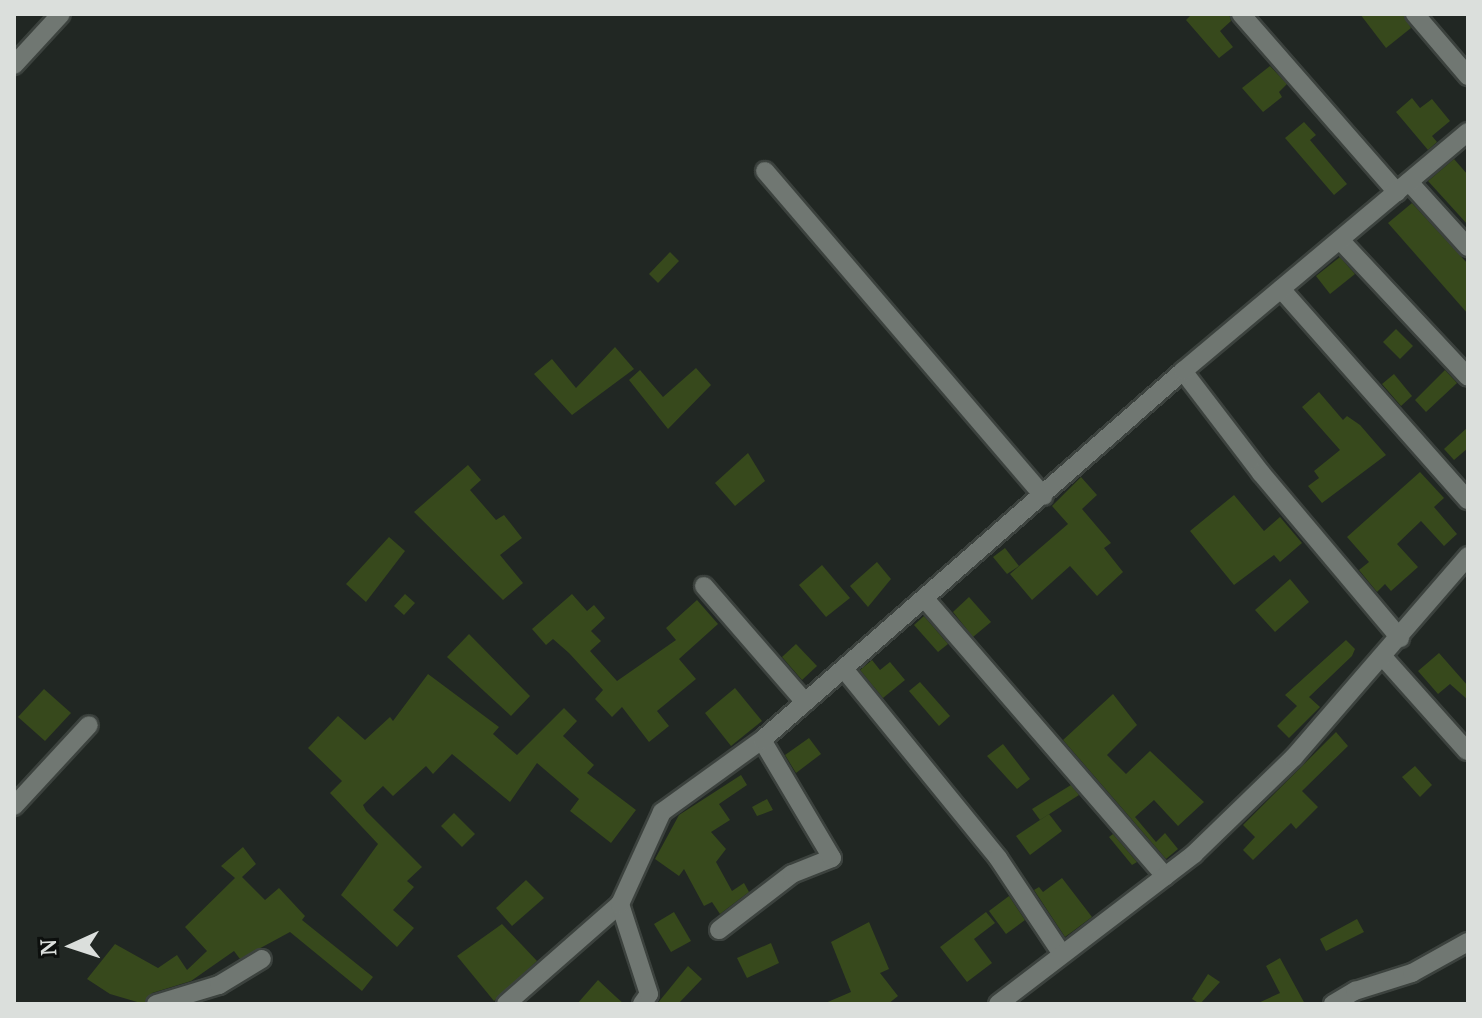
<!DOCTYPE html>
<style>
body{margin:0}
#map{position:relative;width:1482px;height:1018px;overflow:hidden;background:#212723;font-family:"PT Serif",serif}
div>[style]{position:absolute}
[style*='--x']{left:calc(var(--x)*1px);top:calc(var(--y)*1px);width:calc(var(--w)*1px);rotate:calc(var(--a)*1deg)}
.building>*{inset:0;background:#37491c}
.roads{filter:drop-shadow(2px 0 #3c423e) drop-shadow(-2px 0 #3c423e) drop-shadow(0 2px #3c423e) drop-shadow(0 -2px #3c423e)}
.street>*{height:18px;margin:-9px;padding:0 9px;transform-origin:9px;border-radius:9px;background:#707772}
span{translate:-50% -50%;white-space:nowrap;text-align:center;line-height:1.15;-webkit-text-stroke:6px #0c0f0d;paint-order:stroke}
.frame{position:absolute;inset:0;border:16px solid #dbdfdc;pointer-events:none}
.north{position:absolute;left:32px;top:906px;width:80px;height:80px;-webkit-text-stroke:6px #0c0f0d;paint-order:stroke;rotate:267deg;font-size:22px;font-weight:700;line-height:32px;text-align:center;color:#dbdfdc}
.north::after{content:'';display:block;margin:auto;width:28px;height:36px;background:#dbdfdc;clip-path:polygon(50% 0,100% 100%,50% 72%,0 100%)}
</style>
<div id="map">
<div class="building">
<i style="clip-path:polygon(1192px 14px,1229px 14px,1231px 21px,1220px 31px,1233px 47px,1219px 58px,1186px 20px)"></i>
<i style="clip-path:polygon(1360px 14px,1403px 14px,1411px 28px,1386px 48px)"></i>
<i style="clip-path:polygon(1270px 66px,1287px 84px,1279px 92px,1282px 97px,1263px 112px,1242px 88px)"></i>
<i style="clip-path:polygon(1412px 98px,1420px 108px,1432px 99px,1450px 121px,1432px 136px,1437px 142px,1428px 150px,1396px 112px)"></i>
<i style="clip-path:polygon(1304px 122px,1316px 135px,1310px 140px,1347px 184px,1334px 195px,1285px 138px)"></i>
<i style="clip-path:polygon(1454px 159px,1468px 175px,1468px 225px,1428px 181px)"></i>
<i style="clip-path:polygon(1412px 203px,1468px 264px,1468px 314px,1388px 223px)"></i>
<i style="clip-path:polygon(670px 252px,679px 261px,658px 283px,649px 274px)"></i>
<i style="clip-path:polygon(1340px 257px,1355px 274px,1330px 294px,1316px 276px)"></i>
<i style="clip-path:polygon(1396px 329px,1413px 346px,1400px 359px,1383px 342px)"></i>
<i style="clip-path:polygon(615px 347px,634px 369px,572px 415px,534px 374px,552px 359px,576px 388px)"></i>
<i style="clip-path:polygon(696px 368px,711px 385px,668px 429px,629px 380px,640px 370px,663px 397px)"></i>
<i style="clip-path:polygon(1445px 370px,1457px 383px,1426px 412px,1415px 400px)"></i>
<i style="clip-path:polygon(1394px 374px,1412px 396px,1401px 406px,1382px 384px)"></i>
<i style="clip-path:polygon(1319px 392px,1343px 420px,1347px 416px,1360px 425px,1386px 455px,1322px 503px,1308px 486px,1319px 478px,1314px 471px,1340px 450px,1302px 407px)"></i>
<i style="clip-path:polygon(1468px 427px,1468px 448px,1454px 460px,1444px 449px)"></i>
<i style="clip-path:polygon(748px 453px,765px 481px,735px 506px,715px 483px)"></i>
<i style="clip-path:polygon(468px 465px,481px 480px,470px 490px,496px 520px,504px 515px,522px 538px,500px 555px,523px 583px,503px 600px,414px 512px)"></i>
<i style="clip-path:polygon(1420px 472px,1444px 498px,1434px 507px,1457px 534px,1444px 546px,1421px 521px,1397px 544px,1418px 567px,1391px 591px,1385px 584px,1377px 592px,1359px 570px,1369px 562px,1347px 537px)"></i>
<i style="clip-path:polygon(1081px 477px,1097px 495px,1082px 509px,1111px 543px,1104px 548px,1123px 572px,1097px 596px,1070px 566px,1032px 600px,1010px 574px,1068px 524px,1052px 506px)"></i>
<i style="clip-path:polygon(1234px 495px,1264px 531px,1280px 517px,1302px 543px,1280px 562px,1274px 555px,1234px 585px,1190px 531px)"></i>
<i style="clip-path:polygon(389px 537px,405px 551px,366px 602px,346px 584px)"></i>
<i style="clip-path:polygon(1005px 548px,1019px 566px,1007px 574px,993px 557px)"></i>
<i style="clip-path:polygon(877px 562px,891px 579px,868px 607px,850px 586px)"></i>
<i style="clip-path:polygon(822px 565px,850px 598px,826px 617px,799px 585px)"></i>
<i style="clip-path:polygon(1290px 579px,1309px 602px,1275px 632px,1255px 610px)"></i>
<i style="clip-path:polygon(405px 594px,415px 603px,404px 615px,394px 606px)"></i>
<i style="clip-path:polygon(572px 594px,587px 611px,594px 605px,605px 618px,591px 631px,601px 641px,590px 651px,617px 681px,676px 640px,666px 628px,697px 600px,718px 624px,679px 659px,696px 679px,657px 711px,669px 726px,649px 742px,622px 707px,612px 717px,595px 699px,603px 690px,569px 653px,553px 639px,546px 645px,532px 629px)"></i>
<i style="clip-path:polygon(969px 597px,991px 622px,973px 637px,953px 612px)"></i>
<i style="clip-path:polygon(924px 616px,948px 644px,938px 652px,914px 625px)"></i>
<i style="clip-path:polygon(469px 634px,530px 696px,511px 716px,447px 657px)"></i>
<i style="clip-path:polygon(1346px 640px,1355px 649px,1352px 656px,1309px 697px,1320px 707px,1289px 738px,1277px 726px,1297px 706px,1285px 695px)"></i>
<i style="clip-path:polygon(796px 644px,817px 666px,802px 680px,782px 657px)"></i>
<i style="clip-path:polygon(1439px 653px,1468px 686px,1468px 700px,1450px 684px,1438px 694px,1418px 671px)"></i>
<i style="clip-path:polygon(872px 660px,880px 670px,890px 662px,905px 680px,883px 698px,860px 670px)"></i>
<i style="clip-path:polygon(428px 674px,499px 727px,493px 734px,517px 755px,564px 708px,577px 721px,563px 736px,594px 765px,587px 773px,636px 810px,611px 843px,570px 811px,579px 799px,537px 763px,510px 802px,452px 754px,433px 774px,426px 766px,393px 796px,383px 786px,363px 805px,366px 811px,422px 867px,407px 881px,414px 887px,393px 910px,414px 928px,397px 947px,341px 895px,378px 844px,330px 793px,342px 781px,308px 748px,338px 716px,365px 740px,390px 717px,393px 721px)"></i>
<i style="clip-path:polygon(920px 682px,950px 716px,939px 726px,909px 691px)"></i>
<i style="clip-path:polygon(735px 688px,762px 721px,731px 746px,705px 713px)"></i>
<i style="clip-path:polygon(44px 689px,71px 713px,45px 741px,18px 717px)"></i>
<i style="clip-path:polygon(1113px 694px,1137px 725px,1107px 755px,1126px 774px,1150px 751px,1204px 802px,1178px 826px,1154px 800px,1135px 817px,1156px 842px,1165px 833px,1178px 849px,1166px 859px,1063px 740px)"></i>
<i style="clip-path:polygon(1336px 732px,1348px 746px,1302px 791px,1318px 807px,1296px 829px,1291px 823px,1253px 860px,1243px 850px,1255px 837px,1243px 825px)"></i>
<i style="clip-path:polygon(809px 738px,821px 754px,796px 773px,785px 755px)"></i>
<i style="clip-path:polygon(1003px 744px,1030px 779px,1017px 789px,987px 756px)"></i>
<i style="clip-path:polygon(1415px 766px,1432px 785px,1420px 797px,1402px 777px)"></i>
<i style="clip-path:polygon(741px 775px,747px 785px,719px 804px,730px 820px,711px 832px,726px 849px,716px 862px,732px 891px,744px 883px,749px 892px,720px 914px,712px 902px,704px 906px,684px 869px,679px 876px,655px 859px,679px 815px)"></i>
<i style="clip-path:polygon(1071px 785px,1079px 795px,1040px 820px,1032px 809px)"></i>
<i style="clip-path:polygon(767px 799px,773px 810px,757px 816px,752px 807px)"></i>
<i style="clip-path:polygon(454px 813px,475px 834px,462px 847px,441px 826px)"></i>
<i style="clip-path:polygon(1049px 814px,1062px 831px,1030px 855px,1016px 836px)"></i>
<i style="clip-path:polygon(1113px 834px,1137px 862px,1132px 865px,1109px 837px)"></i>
<i style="clip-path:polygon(243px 847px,256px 864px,242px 877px,265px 900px,279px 888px,305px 916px,302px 920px,373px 977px,362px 991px,290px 932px,240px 959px,234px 951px,191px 981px,152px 993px,144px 1004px,110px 994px,87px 979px,115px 944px,158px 968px,177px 955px,187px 970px,207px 951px,185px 927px,235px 878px,221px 866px)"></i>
<i style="clip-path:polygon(1062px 878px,1092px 917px,1065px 937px,1034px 890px,1039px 887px,1043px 892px)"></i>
<i style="clip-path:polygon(526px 880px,544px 898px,512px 926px,496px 908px)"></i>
<i style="clip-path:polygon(1009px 896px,1025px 920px,1006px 934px,989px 911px)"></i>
<i style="clip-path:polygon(674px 912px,691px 941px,671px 952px,654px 924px)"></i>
<i style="clip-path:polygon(986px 912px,995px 923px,974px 939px,992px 963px,967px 982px,940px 947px)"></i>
<i style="clip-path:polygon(1357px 919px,1364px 932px,1326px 951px,1320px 939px)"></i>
<i style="clip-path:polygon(869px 922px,889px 969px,880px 973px,898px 996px,888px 1004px,823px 1004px,851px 992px,831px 942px)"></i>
<i style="clip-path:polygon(502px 924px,537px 961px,494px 1001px,457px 956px)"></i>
<i style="clip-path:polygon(771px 943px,779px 963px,747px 978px,737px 958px)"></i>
<i style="clip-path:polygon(1280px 958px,1305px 1004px,1256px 1004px,1280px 993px,1266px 966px)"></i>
<i style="clip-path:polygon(688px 966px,702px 979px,678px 1004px,657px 1004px)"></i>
<i style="clip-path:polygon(1208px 974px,1220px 982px,1200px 1004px,1192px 999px)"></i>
<i style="clip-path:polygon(598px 980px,615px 996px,624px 1004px,577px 1004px)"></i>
</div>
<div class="roads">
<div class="street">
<i style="--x:1241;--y:14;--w:237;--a:48.8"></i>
<i style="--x:1415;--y:14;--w:82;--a:49.5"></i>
<i style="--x:14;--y:65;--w:69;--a:-47.3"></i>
<i style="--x:765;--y:171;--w:428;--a:49.4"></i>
<i style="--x:1409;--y:182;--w:88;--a:47.8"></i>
<i style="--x:1340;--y:240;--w:187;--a:46.9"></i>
<i style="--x:1281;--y:289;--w:282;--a:48.5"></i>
<i style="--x:1183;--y:371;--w:128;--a:52.6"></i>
<i style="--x:1261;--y:473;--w:216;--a:49.9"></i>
<i style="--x:704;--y:586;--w:154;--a:49"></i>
<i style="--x:925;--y:599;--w:367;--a:49.1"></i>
<i style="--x:1383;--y:657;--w:126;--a:48.2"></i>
<i style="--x:844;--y:669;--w:244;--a:50.8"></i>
<i style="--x:998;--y:858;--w:115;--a:56.3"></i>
<i style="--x:14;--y:806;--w:110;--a:-47.2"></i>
<i style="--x:719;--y:930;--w:92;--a:-37.5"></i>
<i style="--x:792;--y:874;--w:43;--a:-21.8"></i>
<i style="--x:832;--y:858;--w:137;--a:-120.7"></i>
<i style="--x:156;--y:1004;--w:66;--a:-16.8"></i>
<i style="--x:219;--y:985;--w:50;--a:-31.2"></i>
<i style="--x:506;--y:1004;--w:152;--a:-41.3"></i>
<i style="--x:642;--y:1004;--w:12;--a:-55"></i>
<i style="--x:649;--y:994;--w:95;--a:-107.9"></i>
<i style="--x:620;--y:904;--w:101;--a:-65.5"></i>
<i style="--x:662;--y:812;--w:123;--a:-35.8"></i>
<i style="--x:762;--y:740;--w:560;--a:-41.23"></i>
<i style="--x:1183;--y:371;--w:372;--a:-40"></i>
<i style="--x:998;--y:1004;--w:247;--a:-37.4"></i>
<i style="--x:1194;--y:854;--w:139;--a:-44.1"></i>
<i style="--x:1294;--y:757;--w:266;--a:-49.1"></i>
<i style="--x:1333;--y:1004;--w:26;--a:-31"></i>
<i style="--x:1355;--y:991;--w:60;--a:-17.5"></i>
<i style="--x:1412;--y:973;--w:64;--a:-29"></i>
</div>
</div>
<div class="frame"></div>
<div class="north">N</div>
</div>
